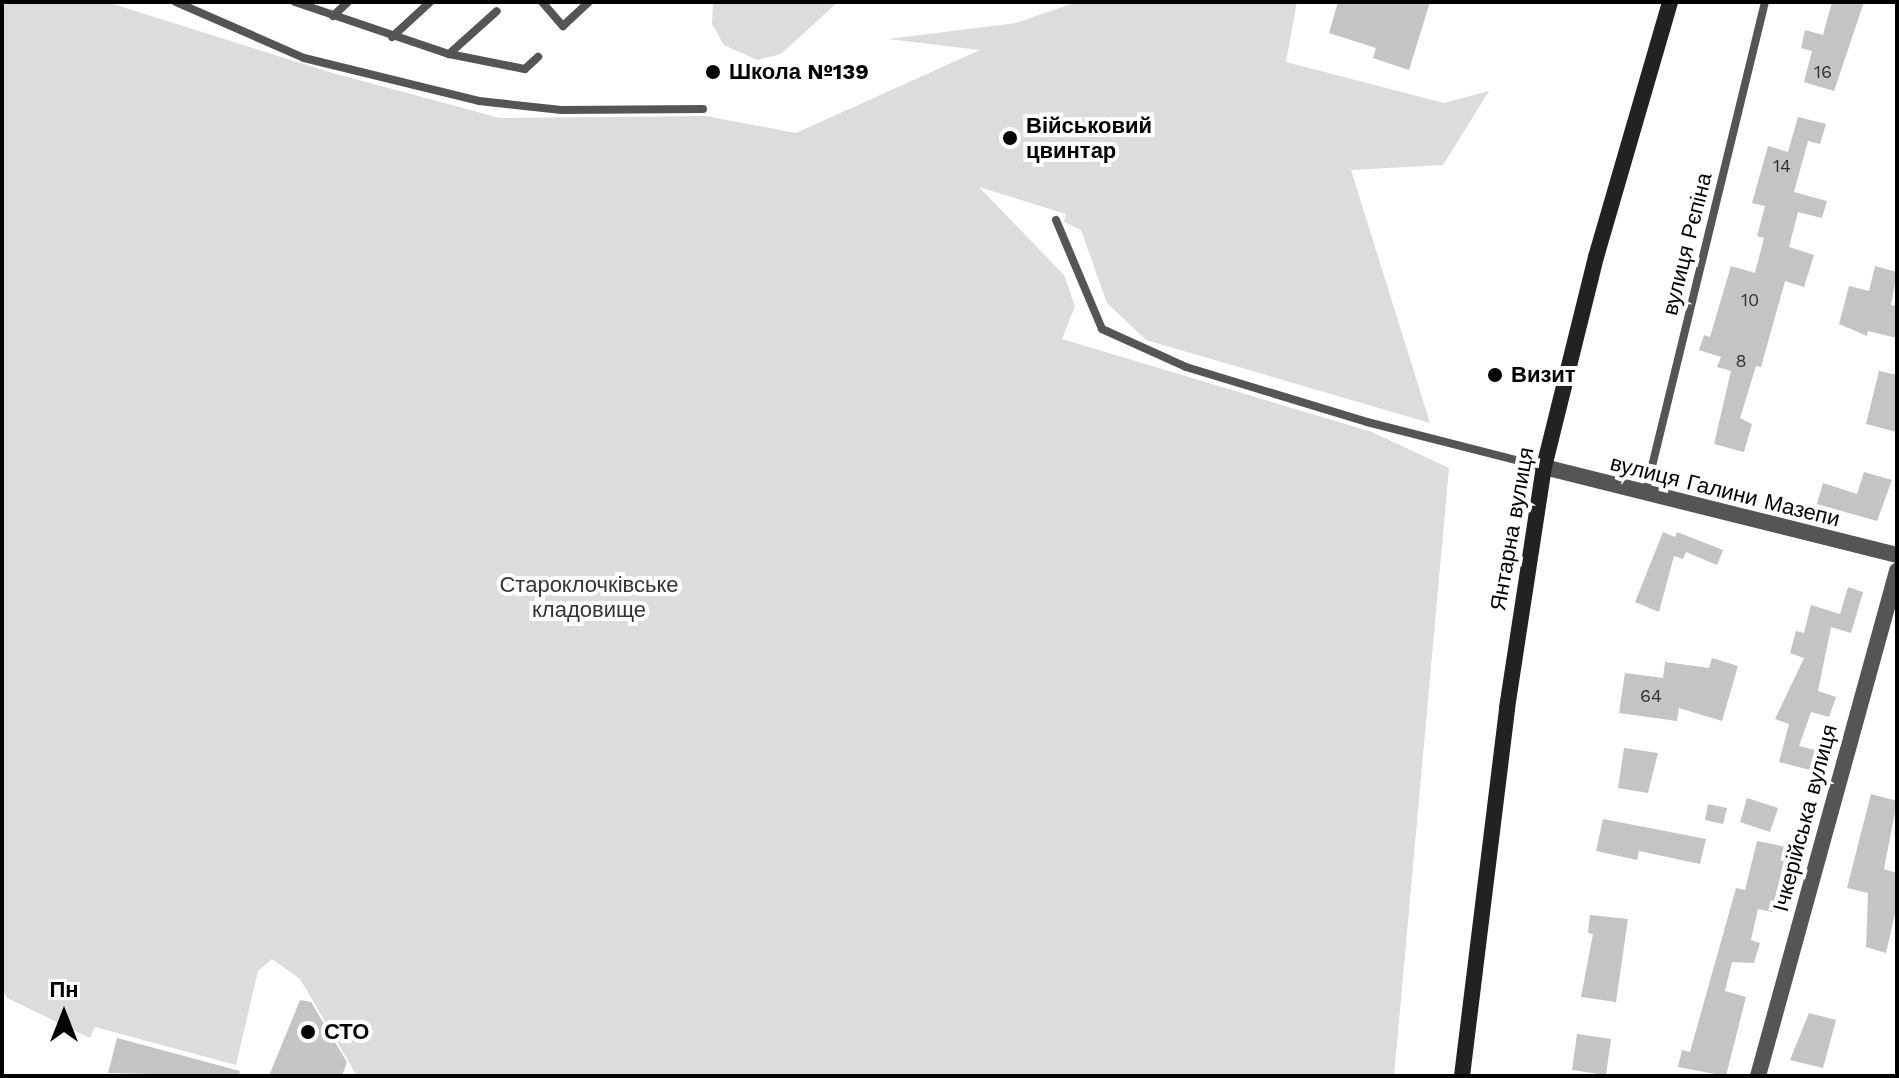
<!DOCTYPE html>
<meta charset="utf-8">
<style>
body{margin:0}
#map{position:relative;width:1899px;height:1078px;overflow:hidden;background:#fff;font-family:"Work Sans",sans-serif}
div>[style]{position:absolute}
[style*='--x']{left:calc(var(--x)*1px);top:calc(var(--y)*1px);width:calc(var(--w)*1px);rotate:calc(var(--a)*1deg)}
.green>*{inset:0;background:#dcdcdc}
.building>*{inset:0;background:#c4c4c4}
.service>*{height:8px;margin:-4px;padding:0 4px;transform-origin:4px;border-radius:4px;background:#555}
.minor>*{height:16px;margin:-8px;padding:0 8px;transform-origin:8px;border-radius:8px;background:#555}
.secondary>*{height:16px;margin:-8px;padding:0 8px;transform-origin:8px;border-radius:8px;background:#222}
.dots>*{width:22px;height:22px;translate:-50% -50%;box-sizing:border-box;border:4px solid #fff;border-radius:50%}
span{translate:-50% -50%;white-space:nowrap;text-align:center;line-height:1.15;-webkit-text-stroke:8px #fff;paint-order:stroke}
.number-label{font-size:18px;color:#313131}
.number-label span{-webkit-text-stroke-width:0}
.poi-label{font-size:22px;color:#000;font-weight:700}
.left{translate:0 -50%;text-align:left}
.street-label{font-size:22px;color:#000}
.park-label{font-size:22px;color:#333}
.frame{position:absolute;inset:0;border:4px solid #000;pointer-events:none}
.north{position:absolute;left:24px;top:974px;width:80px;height:80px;-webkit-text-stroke:6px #fff;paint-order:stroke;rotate:0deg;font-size:22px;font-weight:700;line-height:32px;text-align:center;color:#000}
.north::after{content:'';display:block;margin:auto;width:28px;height:36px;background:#000;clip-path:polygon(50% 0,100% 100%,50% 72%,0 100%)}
</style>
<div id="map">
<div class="green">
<i style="clip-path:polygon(2px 2px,113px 4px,329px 72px,500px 118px,706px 116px,796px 133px,980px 50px,888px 39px,1016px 23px,1077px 2px,1297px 2px,1286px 62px,1444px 103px,1489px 91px,1443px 165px,1351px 170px,1430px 423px,1146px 340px,1107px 303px,1081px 230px,1064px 222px,1066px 214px,979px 187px,1064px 275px,1075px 306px,1062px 339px,1372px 432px,1449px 468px,1394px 1076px,357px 1076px,300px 979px,272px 959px,258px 971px,236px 1065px,95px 1027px,90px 1038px,7px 998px,2px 989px)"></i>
<i style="clip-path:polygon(713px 2px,838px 2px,781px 54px,757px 60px,724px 45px,712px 24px)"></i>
</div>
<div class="building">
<i style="clip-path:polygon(1338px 2px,1430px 2px,1409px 70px,1373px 58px,1376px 48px,1329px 33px)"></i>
<i style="clip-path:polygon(1832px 2px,1864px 2px,1834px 91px,1804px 82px,1812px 51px,1801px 48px,1805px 30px,1823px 35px)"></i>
<i style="clip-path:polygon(1798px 117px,1826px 124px,1820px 144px,1808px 141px,1794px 192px,1827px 201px,1822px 218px,1798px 212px,1789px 247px,1814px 255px,1804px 287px,1785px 281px,1761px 367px,1756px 366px,1740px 418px,1752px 424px,1744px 452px,1714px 444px,1731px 371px,1717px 367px,1721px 357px,1699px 350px,1704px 335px,1710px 337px,1731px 266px,1755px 273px,1764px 238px,1757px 236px,1765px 206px,1752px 203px,1768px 146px,1788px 152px)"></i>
<i style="clip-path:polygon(1875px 266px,1897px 272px,1891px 305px,1897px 306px,1897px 338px,1868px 331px,1867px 336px,1839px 324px,1849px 286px,1869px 291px)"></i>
<i style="clip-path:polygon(1879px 371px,1897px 375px,1897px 432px,1866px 424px)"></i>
<i style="clip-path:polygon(1864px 472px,1892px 480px,1877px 521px,1817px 504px,1823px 483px,1857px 494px)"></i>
<i style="clip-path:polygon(1663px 532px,1675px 537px,1677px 532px,1723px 550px,1717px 565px,1686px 552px,1683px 559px,1674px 556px,1659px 612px,1635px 602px)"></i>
<i style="clip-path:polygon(1848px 587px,1863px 592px,1851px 633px,1831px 627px,1818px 691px,1836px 697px,1829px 717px,1811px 712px,1799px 746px,1815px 750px,1810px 770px,1779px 762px,1789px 724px,1775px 719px,1804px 658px,1790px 653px,1796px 631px,1804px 633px,1811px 605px,1840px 614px)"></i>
<i style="clip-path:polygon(1712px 658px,1738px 666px,1722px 721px,1679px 708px,1677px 721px,1619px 713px,1625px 673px,1663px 678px,1665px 662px,1709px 668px)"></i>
<i style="clip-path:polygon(1624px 748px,1658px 753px,1648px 793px,1618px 788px)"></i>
<i style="clip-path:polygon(1871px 794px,1897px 801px,1884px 869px,1897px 873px,1897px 905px,1886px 953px,1866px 947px,1868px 893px,1847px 888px)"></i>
<i style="clip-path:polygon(1747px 798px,1778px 808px,1770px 832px,1740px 822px)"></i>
<i style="clip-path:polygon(1708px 804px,1727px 808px,1723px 824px,1705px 820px)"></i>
<i style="clip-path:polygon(1603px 819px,1706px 839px,1700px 864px,1639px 851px,1637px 860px,1596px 851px)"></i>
<i style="clip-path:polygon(1757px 841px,1787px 847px,1772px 912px,1758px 909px,1751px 940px,1760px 943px,1754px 963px,1732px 962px,1725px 991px,1746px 997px,1726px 1076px,1678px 1067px,1682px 1050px,1690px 1052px,1736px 888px,1745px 890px)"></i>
<i style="clip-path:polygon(1590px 915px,1628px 919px,1616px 1002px,1581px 997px,1593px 934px,1588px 933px)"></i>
<i style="clip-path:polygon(300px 1000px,311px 1002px,347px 1062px,342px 1076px,269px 1076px)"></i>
<i style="clip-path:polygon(1809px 1013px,1836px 1020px,1823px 1068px,1790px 1060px)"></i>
<i style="clip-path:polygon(1577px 1034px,1611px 1039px,1606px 1075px,1572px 1070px)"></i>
<i style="clip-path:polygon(117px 1038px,240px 1071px,239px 1076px,108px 1073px)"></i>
</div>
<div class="service">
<i style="--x:176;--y:2;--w:140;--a:23.6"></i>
<i style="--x:304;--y:58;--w:180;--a:13.8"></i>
<i style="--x:479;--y:101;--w:83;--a:6.2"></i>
<i style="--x:562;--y:110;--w:141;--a:-0.4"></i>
<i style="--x:295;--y:2;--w:163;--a:18.7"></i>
<i style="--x:449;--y:54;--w:77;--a:11.2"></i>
<i style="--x:525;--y:69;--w:18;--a:-43"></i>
<i style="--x:542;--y:2;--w:32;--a:49"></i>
<i style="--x:563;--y:26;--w:35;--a:-43"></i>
<i style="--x:333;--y:16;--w:21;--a:-43"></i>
<i style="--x:392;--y:37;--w:52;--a:-42.6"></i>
<i style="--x:449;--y:54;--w:64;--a:-41.9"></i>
<i style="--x:1056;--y:220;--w:118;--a:67.1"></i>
<i style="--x:1102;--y:329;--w:92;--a:24.3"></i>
<i style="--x:1186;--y:367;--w:189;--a:16.9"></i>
<i style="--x:1367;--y:422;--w:183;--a:14.3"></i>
<i style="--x:1645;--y:495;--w:507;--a:-76.32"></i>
</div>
<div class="minor">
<i style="--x:1544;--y:467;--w:364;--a:14"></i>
<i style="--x:1758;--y:1076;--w:524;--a:-74.61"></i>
</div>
<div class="secondary">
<i style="--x:1462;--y:1076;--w:371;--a:-83"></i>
<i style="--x:1507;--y:708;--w:244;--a:-81.3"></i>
<i style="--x:1544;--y:467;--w:216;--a:-76.1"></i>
<i style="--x:1596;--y:257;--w:266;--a:-73.8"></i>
</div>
<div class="dots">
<i style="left:713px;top:72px;background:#000"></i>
<i style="left:1010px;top:138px;background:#000"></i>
<i style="left:1495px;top:375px;background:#000"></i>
<i style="left:308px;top:1032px;background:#000"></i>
</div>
<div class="number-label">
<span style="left:1823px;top:72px">16</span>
<span style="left:1782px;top:166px">14</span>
<span style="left:1750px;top:300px">10</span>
<span style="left:1741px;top:361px">8</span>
<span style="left:1651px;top:696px">64</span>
</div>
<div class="poi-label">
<span class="left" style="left:729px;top:72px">Школа №139</span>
<span class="left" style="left:1026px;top:138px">Військовий<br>цвинтар</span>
<span class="left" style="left:1511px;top:375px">Визит</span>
<span class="left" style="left:324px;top:1032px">СТО</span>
</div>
<div class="street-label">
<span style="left:1687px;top:244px;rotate:-76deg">вулиця Рєпіна</span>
<span style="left:1725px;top:491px;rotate:14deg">вулиця Галини Мазепи</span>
<span style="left:1512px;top:529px;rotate:-80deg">Янтарна вулиця</span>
<span style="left:1805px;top:818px;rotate:-75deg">Ічкерійська вулиця</span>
</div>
<div class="park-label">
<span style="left:589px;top:597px">Староклочківське<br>кладовище</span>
</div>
<div class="frame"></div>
<div class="north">Пн</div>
</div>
